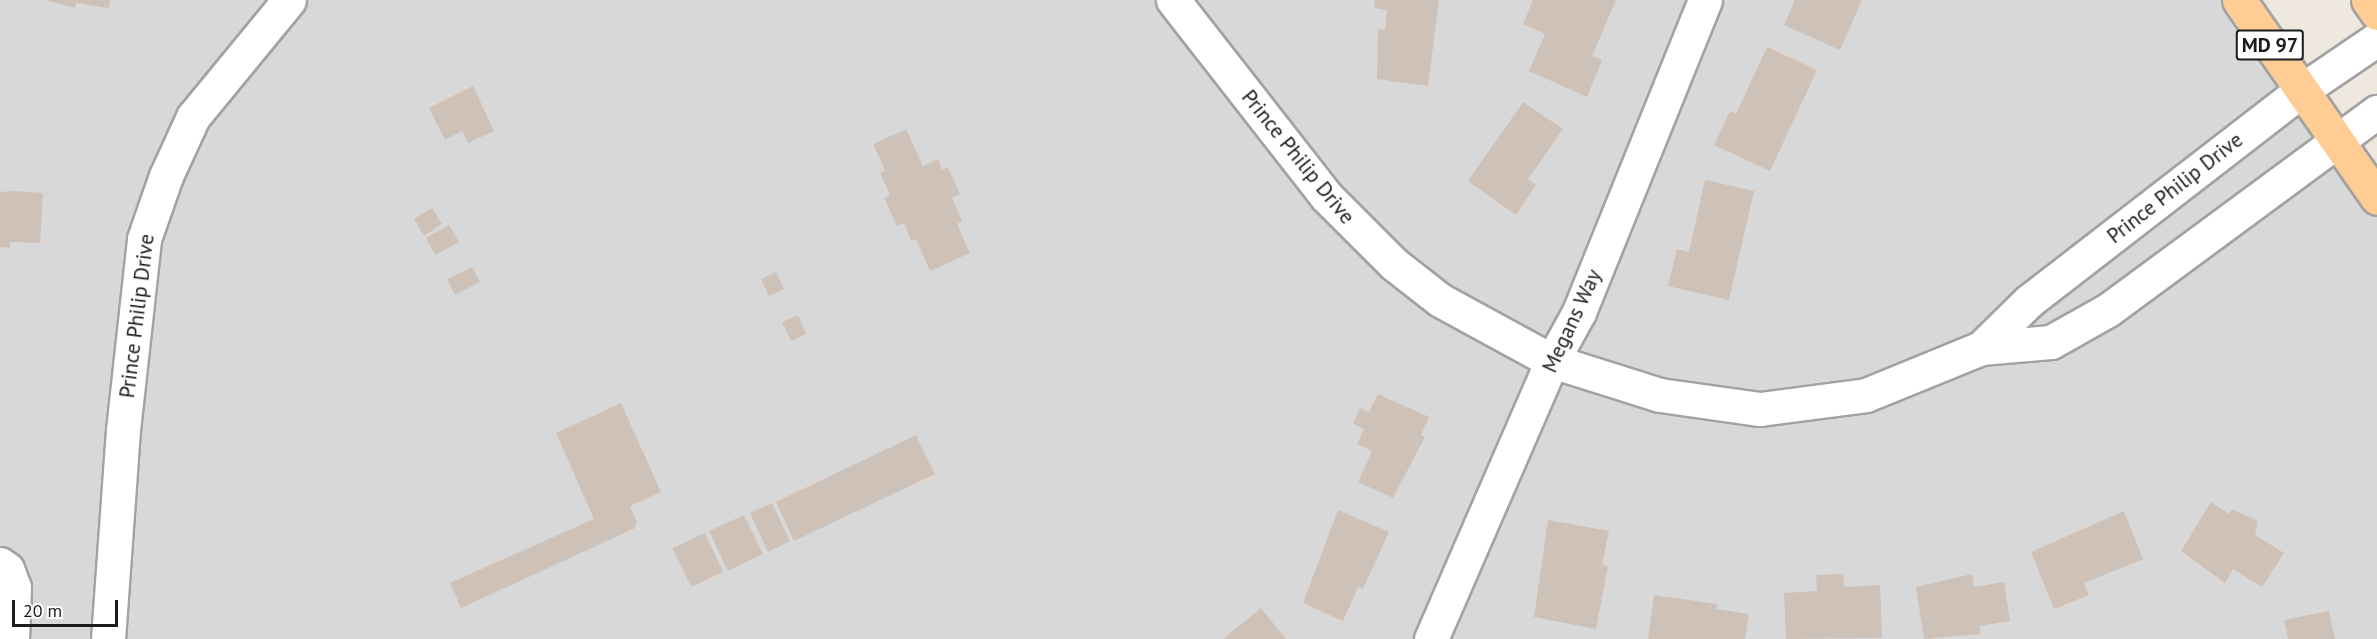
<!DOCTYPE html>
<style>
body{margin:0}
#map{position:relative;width:2377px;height:639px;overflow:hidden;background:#eee8df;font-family:"PT Sans",sans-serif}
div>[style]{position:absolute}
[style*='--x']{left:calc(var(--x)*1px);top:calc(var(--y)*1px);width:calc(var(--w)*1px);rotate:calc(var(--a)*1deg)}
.residential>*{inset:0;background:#d9d8d8}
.building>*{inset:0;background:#cec1b8}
.roads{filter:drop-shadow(2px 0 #a2a2a2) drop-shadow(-2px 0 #a2a2a2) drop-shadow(0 2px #a2a2a2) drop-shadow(0 -2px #a2a2a2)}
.minor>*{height:33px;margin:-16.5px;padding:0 16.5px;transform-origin:16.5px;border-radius:16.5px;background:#fff}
.major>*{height:33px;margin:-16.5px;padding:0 16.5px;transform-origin:16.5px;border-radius:16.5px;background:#ffcc93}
span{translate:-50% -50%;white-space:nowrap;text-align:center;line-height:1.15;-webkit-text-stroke:4.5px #fff;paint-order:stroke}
.shield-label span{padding:2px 4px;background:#fff;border:2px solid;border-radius:4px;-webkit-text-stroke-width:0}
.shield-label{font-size:20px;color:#1b1b1b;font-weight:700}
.street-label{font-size:21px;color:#1b1b1b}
.scale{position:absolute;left:12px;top:600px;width:106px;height:27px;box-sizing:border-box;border:3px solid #1b1b1b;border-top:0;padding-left:8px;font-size:18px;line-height:21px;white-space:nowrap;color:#1b1b1b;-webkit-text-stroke:4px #fff;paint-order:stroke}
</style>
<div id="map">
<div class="residential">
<i style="clip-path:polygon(0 0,2239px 0,2377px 198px,2377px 639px,0 639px)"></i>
</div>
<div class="building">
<i style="clip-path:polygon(46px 0,110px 0,109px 8px,76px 3px,75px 8px)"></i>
<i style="clip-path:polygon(1375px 0,1439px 0,1428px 86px,1377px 79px,1378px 29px,1385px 30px,1387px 10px,1374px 8px)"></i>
<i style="clip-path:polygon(1533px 0,1616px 0,1592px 56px,1602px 60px,1587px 97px,1529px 71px,1545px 34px,1523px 24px)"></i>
<i style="clip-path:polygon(1795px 0,1862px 0,1840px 50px,1784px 25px)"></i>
<i style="clip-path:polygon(1767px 47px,1817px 70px,1770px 171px,1714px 145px,1730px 111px,1736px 114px)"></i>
<i style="clip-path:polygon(473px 86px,494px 131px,468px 143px,462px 131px,445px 140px,429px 108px)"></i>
<i style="clip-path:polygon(1523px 102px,1563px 129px,1528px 179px,1536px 185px,1516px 215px,1468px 181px)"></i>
<i style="clip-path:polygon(906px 129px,923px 166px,938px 159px,942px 170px,948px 167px,960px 194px,952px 198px,962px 221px,957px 224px,970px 253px,930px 271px,916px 239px,911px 241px,904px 223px,897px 226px,884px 198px,890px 195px,880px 173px,885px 170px,873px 144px)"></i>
<i style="clip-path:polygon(1705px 180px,1754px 191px,1729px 300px,1668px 286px,1677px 249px,1689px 252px)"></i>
<i style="clip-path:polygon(13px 191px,43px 193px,40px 243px,10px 242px,10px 248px,0 247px,0 192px)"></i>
<i style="clip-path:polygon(432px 208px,442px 224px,424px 236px,414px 219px)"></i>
<i style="clip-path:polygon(449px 225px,459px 242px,435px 255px,426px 238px)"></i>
<i style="clip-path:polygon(472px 267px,480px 282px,455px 295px,447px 279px)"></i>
<i style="clip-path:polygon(776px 272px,784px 289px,769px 296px,761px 279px)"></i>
<i style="clip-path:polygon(798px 315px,806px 334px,791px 341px,782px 322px)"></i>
<i style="clip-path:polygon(1378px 394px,1429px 417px,1421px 435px,1425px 437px,1393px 498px,1358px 482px,1372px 451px,1357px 444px,1364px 429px,1353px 424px,1360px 408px,1369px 412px)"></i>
<i style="clip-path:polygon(621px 403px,661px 492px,630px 506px,637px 522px,635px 528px,461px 608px,450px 583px,594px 519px,556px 433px)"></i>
<i style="clip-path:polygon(916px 435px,935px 474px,794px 541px,776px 502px)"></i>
<i style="clip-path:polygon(2211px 502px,2229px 514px,2232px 509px,2258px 521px,2255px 535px,2284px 553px,2262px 587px,2233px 569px,2225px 583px,2181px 551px)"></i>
<i style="clip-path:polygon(772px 503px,790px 541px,768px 552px,750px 513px)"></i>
<i style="clip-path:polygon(1338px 510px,1389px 532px,1363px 589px,1358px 587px,1343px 621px,1303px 603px)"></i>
<i style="clip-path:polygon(2124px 511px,2143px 559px,2084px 583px,2089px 595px,2054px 609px,2031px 552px)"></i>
<i style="clip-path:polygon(744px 515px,763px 554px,728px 571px,709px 531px)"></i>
<i style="clip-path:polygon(1548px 520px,1609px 531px,1602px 565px,1608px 566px,1596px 629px,1534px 617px)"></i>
<i style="clip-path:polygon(705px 533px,723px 572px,691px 587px,672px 548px)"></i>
<i style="clip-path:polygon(1843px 574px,1844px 587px,1880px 585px,1882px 638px,1786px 639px,1784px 593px,1817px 591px,1816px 575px)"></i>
<i style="clip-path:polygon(1972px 574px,1974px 587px,2004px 582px,2010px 621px,1979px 626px,1981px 634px,1924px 639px,1916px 587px)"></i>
<i style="clip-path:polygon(1654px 595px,1717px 604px,1716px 609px,1749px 614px,1745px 639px,1648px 639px)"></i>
<i style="clip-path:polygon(1261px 608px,1286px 639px,1223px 639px)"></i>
<i style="clip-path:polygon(2329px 611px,2335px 639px,2288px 639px,2284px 620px)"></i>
</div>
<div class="roads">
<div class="minor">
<i style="--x:1173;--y:0;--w:249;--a:52"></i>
<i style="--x:1326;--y:196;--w:96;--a:45"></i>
<i style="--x:1394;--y:264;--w:58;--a:38"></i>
<i style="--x:1440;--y:300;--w:128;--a:28.6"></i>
<i style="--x:1552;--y:361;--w:113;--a:17.5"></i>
<i style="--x:1660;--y:395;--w:101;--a:8"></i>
<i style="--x:1760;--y:409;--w:107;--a:-7.5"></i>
<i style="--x:1866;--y:395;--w:124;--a:-22.2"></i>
<i style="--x:1981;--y:348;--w:67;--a:-44.4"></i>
<i style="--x:2029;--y:301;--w:345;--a:-37.7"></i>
<i style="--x:2302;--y:90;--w:91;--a:-34.2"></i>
<i style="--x:1981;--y:348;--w:70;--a:-4.9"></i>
<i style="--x:2051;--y:342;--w:65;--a:-29.3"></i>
<i style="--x:2108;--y:310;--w:334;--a:-36.4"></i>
<i style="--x:0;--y:564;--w:9;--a:36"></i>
<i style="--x:7;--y:569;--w:19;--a:69"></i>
<i style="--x:14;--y:587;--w:52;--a:92.2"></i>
<i style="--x:108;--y:639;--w:210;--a:-85.9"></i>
<i style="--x:123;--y:430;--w:192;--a:-83.7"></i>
<i style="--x:144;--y:239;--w:67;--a:-70.8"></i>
<i style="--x:166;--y:176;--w:65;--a:-65.4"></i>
<i style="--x:193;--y:117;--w:151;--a:-50.6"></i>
<i style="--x:1431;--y:639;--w:303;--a:-66.5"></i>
<i style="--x:1552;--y:361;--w:56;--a:-61.1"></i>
<i style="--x:1579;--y:312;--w:336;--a:-68"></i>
</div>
<div class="major">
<i style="--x:2239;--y:0;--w:241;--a:55.1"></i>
<i style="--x:2368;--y:0;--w:16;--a:55"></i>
</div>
</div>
<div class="shield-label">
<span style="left:2270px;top:45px">MD 97</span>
</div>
<div class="street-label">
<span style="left:1298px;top:157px;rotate:51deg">Prince Philip Drive</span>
<span style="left:2175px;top:188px;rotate:-38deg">Prince Philip Drive</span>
<span style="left:137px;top:316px;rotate:-83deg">Prince Philip Drive</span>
<span style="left:1572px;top:321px;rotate:-65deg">Megans Way</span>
</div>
<div class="scale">20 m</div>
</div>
